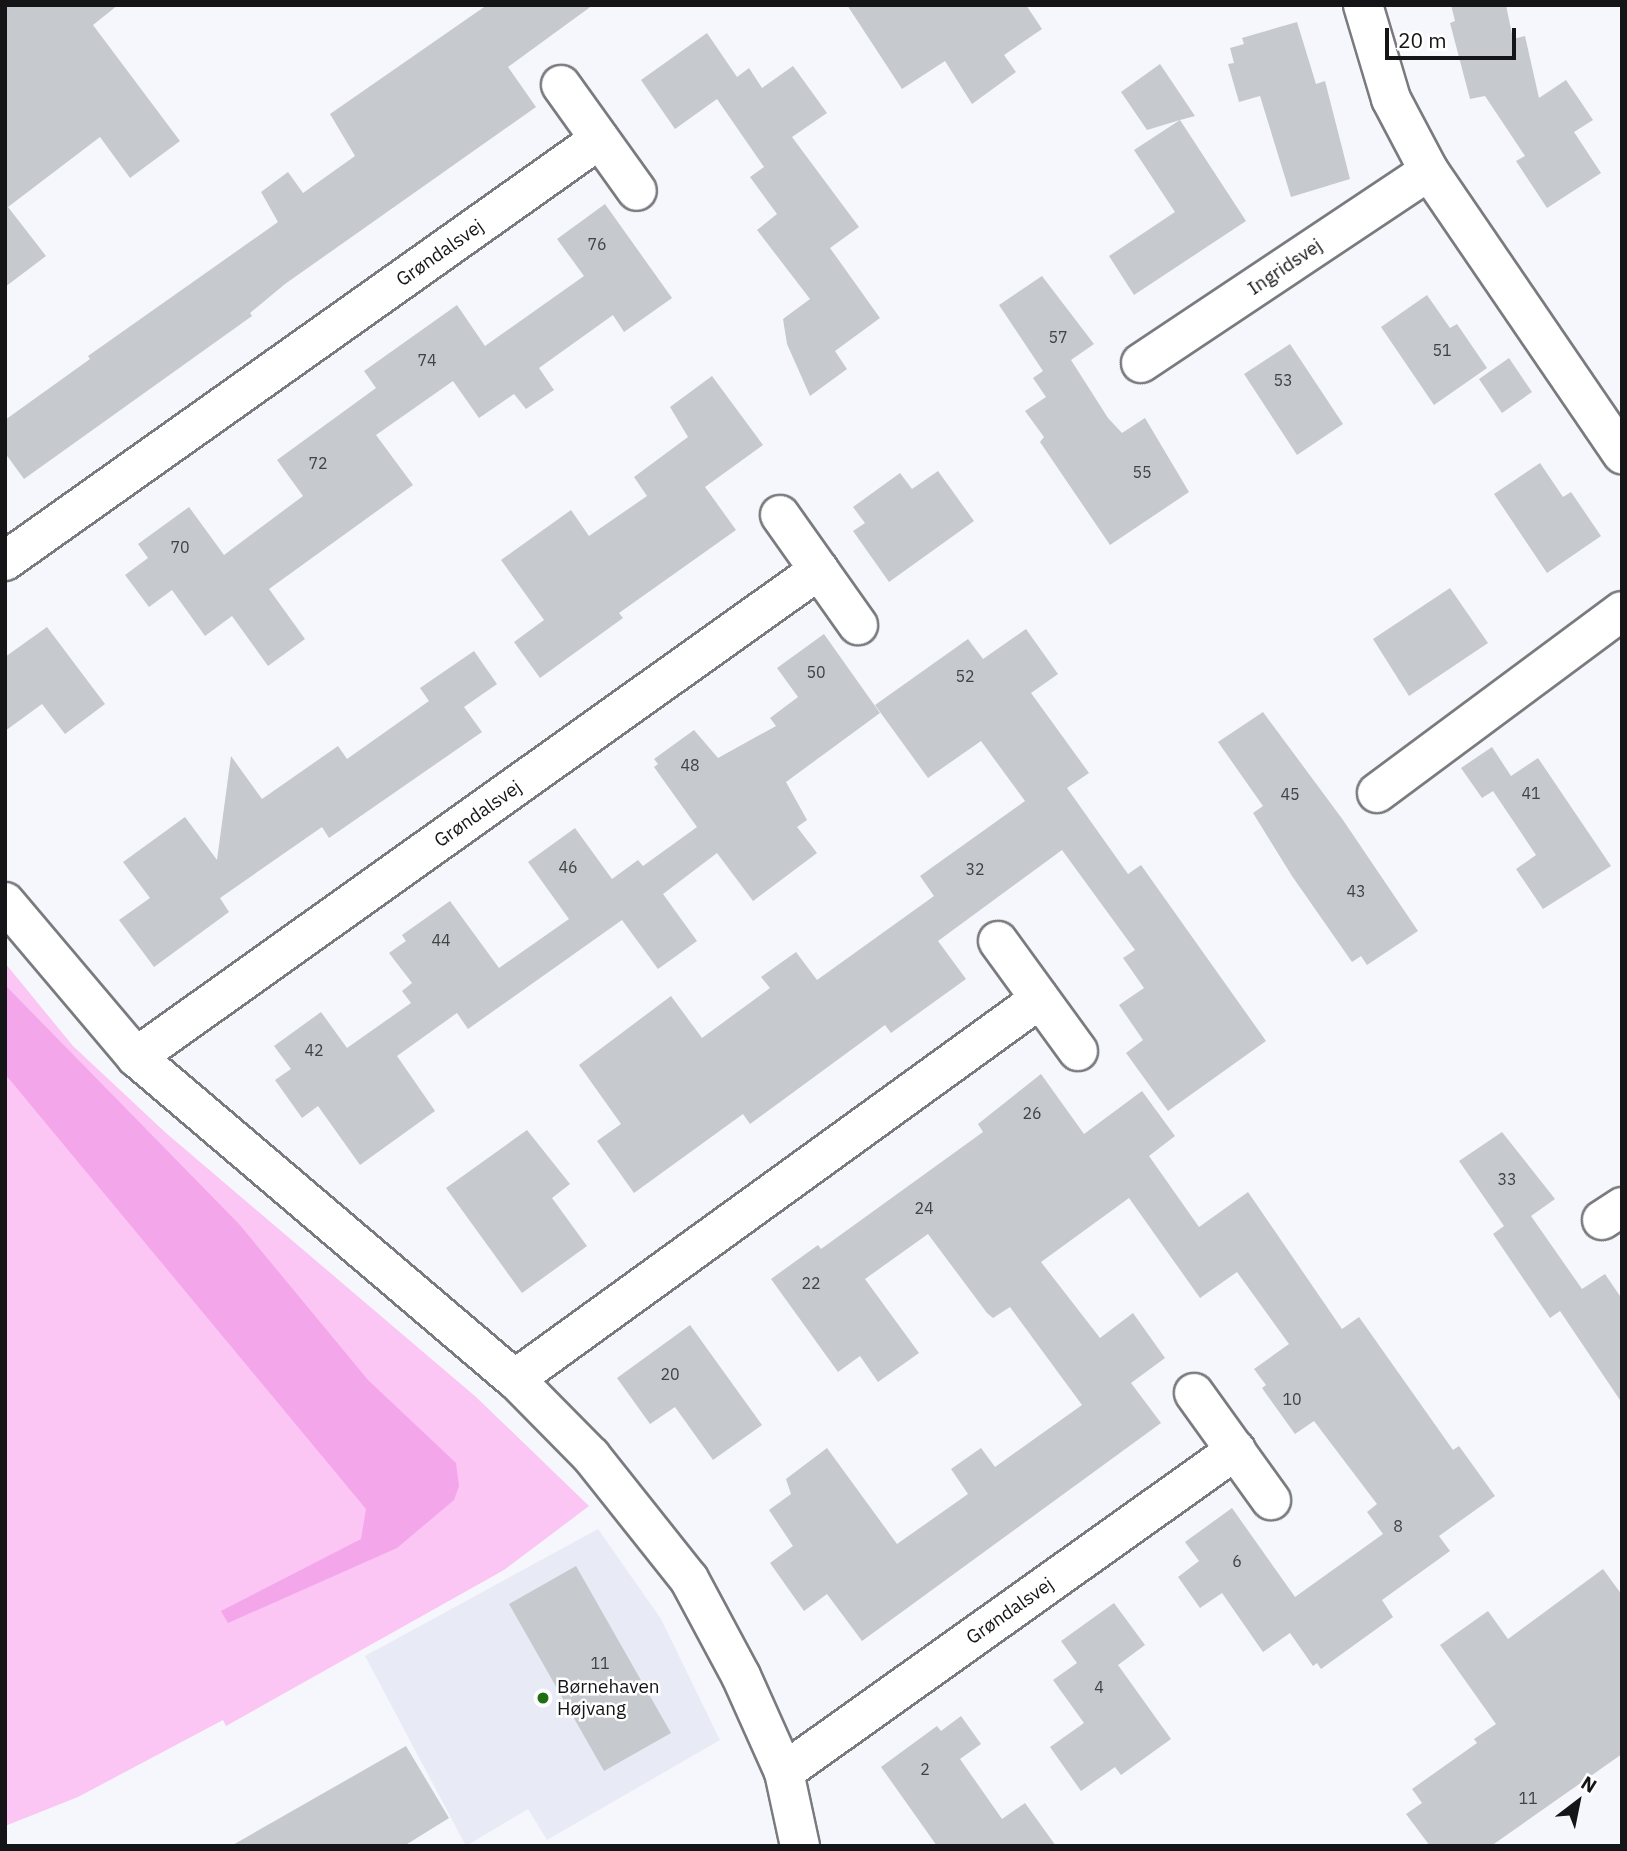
<!DOCTYPE html>
<meta charset="utf-8">
<style>
body{margin:0}
#map{position:relative;width:1627px;height:1851px;overflow:hidden;background:#f6f7fc;font-family:"IBM Plex Sans",sans-serif}
div>[style]{position:absolute}
[style*='--x']{left:calc(var(--x)*1px);top:calc(var(--y)*1px);width:calc(var(--w)*1px);rotate:calc(var(--a)*1deg)}
.built>*{inset:0;background:#e8ebf6}
.green>*{inset:0;background:#fbc5f4}
.forest>*{inset:0;background:#f4a6eb}
.building>*{inset:0;background:#c6c9cd}
.roads{filter:drop-shadow(2px 0 #7a7b7e) drop-shadow(-2px 0 #7a7b7e) drop-shadow(0 2px #7a7b7e) drop-shadow(0 -2px #7a7b7e)}
.minor>*{height:38px;margin:-19px;padding:0 19px;transform-origin:19px;border-radius:19px;background:#fff}
.dots>*{width:19px;height:19px;translate:-50% -50%;box-sizing:border-box;border:4px solid #fff;border-radius:50%}
span{translate:-50% -50%;white-space:nowrap;text-align:center;line-height:1.15;-webkit-text-stroke:5px #fff;paint-order:stroke}
.number-label{font-size:16px;color:#414244}
.number-label span{-webkit-text-stroke-width:0}
.street-label{font-size:19px;color:#151517}
.poi-label{font-size:19px;color:#151517}
.left{translate:0 -50%;text-align:left}
.frame{position:absolute;inset:0;border:7px solid #151517;pointer-events:none}
.north{position:absolute;left:1543px;top:1767px;width:70px;height:70px;-webkit-text-stroke:5px #fff;paint-order:stroke;rotate:32deg;font-size:19px;font-weight:700;line-height:28px;text-align:center;color:#151517}
.north::after{content:'';display:block;margin:auto;width:24px;height:32px;background:#151517;clip-path:polygon(50% 0,100% 100%,50% 72%,0 100%)}
.scale{position:absolute;left:1385px;top:28px;width:131px;height:32px;box-sizing:border-box;border:4px solid #151517;border-top:0;padding-left:9px;font-size:21px;line-height:24px;white-space:nowrap;color:#151517;-webkit-text-stroke:5px #fff;paint-order:stroke}
</style>
<div id="map">
<div class="built">
<i style="clip-path:polygon(598px 1529px,661px 1619px,720px 1740px,547px 1840px,528px 1809px,466px 1846px,365px 1656px)"></i>
</div>
<div class="green">
<i style="clip-path:polygon(5px 963px,73px 1046px,166px 1133px,476px 1397px,589px 1506px,504px 1570px,226px 1726px,223px 1720px,78px 1797px,5px 1826px)"></i>
</div>
<div class="forest">
<i style="clip-path:polygon(5px 985px,239px 1224px,368px 1380px,456px 1463px,459px 1486px,454px 1500px,397px 1548px,228px 1623px,221px 1611px,361px 1539px,366px 1509px,5px 1074px)"></i>
</div>
<div class="building">
<i style="clip-path:polygon(5px 5px,118px 5px,93px 25px,180px 141px,130px 178px,100px 137px,8px 207px,46px 256px,5px 287px)"></i>
<i style="clip-path:polygon(487px 5px,593px 5px,508px 67px,536px 107px,285px 284px,250px 313px,252px 316px,24px 479px,5px 453px,5px 420px,90px 359px,88px 356px,278px 222px,261px 192px,288px 172px,303px 193px,355px 156px,330px 114px)"></i>
<i style="clip-path:polygon(847px 5px,1026px 5px,1042px 29px,1004px 55px,1016px 72px,972px 104px,945px 61px,902px 89px)"></i>
<i style="clip-path:polygon(1451px 5px,1506px 5px,1513px 39px,1525px 36px,1539px 98px,1566px 80px,1593px 120px,1574px 132px,1601px 173px,1547px 208px,1516px 161px,1525px 156px,1485px 96px,1470px 99px,1450px 23px,1455px 21px)"></i>
<i style="clip-path:polygon(1297px 22px,1316px 84px,1325px 81px,1350px 179px,1291px 197px,1260px 96px,1239px 102px,1228px 64px,1234px 63px,1230px 48px,1244px 44px,1242px 38px)"></i>
<i style="clip-path:polygon(707px 33px,737px 77px,749px 68px,762px 88px,793px 66px,827px 113px,792px 137px,859px 227px,830px 248px,880px 318px,835px 351px,847px 369px,810px 396px,787px 344px,783px 319px,810px 299px,757px 230px,777px 214px,750px 177px,764px 167px,717px 99px,675px 129px,641px 80px)"></i>
<i style="clip-path:polygon(1160px 64px,1195px 116px,1180px 120px,1246px 221px,1134px 295px,1109px 256px,1175px 212px,1134px 150px,1180px 120px,1147px 130px,1121px 92px)"></i>
<i style="clip-path:polygon(605px 204px,672px 298px,624px 332px,613px 315px,539px 368px,554px 390px,526px 409px,514px 394px,479px 418px,453px 381px,376px 435px,413px 485px,269px 589px,305px 639px,268px 666px,232px 616px,205px 636px,172px 590px,149px 607px,125px 575px,148px 558px,138px 544px,189px 507px,224px 555px,303px 496px,277px 460px,376px 388px,364px 371px,457px 305px,485px 346px,584px 276px,557px 239px)"></i>
<i style="clip-path:polygon(1042px 276px,1094px 344px,1071px 360px,1108px 418px,1122px 433px,1145px 418px,1189px 492px,1110px 545px,1040px 442px,1044px 437px,1025px 411px,1046px 397px,1033px 378px,1043px 371px,999px 305px)"></i>
<i style="clip-path:polygon(1427px 295px,1450px 328px,1457px 324px,1487px 368px,1434px 405px,1381px 327px)"></i>
<i style="clip-path:polygon(1290px 344px,1343px 424px,1297px 455px,1244px 374px)"></i>
<i style="clip-path:polygon(1509px 358px,1532px 392px,1502px 413px,1479px 379px)"></i>
<i style="clip-path:polygon(712px 376px,763px 445px,705px 487px,736px 530px,619px 613px,623px 618px,540px 678px,514px 642px,544px 620px,501px 560px,571px 510px,589px 536px,647px 496px,634px 477px,688px 437px,670px 407px)"></i>
<i style="clip-path:polygon(1540px 463px,1563px 497px,1571px 492px,1601px 536px,1547px 573px,1494px 494px)"></i>
<i style="clip-path:polygon(938px 471px,974px 521px,889px 582px,853px 531px,865px 523px,853px 507px,900px 473px,912px 489px)"></i>
<i style="clip-path:polygon(1450px 588px,1488px 643px,1409px 696px,1373px 639px)"></i>
<i style="clip-path:polygon(47px 627px,105px 704px,65px 734px,42px 704px,5px 731px,5px 657px)"></i>
<i style="clip-path:polygon(1026px 629px,1058px 674px,1031px 693px,1089px 773px,1067px 788px,1128px 874px,1141px 865px,1266px 1041px,1168px 1111px,1126px 1053px,1143px 1040px,1119px 1005px,1144px 988px,1123px 958px,1135px 950px,1062px 850px,938px 941px,966px 979px,891px 1033px,885px 1025px,750px 1124px,743px 1114px,634px 1193px,597px 1141px,621px 1124px,579px 1065px,671px 996px,702px 1038px,770px 988px,761px 977px,796px 952px,817px 980px,934px 896px,920px 876px,1025px 801px,981px 741px,928px 778px,875px 705px,968px 639px,983px 659px)"></i>
<i style="clip-path:polygon(824px 634px,880px 713px,786px 782px,807px 820px,797px 827px,817px 853px,753px 901px,717px 853px,663px 894px,697px 941px,658px 969px,622px 920px,468px 1029px,457px 1013px,397px 1056px,435px 1111px,360px 1165px,318px 1106px,302px 1118px,275px 1080px,291px 1069px,274px 1046px,321px 1012px,347px 1048px,411px 1003px,402px 991px,412px 983px,389px 953px,406px 941px,402px 935px,450px 901px,499px 968px,569px 919px,528px 862px,575px 828px,612px 879px,638px 860px,643px 866px,697px 827px,654px 767px,658px 764px,654px 759px,694px 730px,718px 758px,776px 726px,770px 718px,798px 697px,777px 668px)"></i>
<i style="clip-path:polygon(474px 651px,497px 684px,464px 707px,482px 732px,329px 838px,322px 827px,220px 898px,229px 912px,154px 967px,119px 920px,150px 898px,123px 862px,185px 817px,217px 860px,231px 756px,262px 799px,338px 746px,347px 759px,429px 701px,420px 688px)"></i>
<i style="clip-path:polygon(1263px 712px,1343px 820px,1418px 931px,1367px 965px,1361px 956px,1352px 962px,1292px 876px,1253px 813px,1263px 806px,1218px 742px)"></i>
<i style="clip-path:polygon(1492px 747px,1511px 776px,1538px 758px,1611px 866px,1543px 909px,1516px 869px,1536px 855px,1493px 791px,1482px 798px,1461px 768px)"></i>
<i style="clip-path:polygon(1041px 1074px,1084px 1134px,1142px 1091px,1175px 1136px,1149px 1156px,1199px 1227px,1248px 1192px,1342px 1329px,1359px 1317px,1453px 1450px,1459px 1446px,1495px 1496px,1439px 1536px,1450px 1551px,1382px 1600px,1393px 1617px,1321px 1669px,1317px 1663px,1313px 1666px,1290px 1633px,1263px 1652px,1222px 1593px,1200px 1608px,1178px 1577px,1199px 1561px,1185px 1542px,1232px 1508px,1295px 1597px,1383px 1534px,1367px 1512px,1377px 1504px,1314px 1421px,1295px 1434px,1262px 1388px,1266px 1385px,1254px 1369px,1289px 1344px,1237px 1272px,1200px 1298px,1129px 1198px,1041px 1262px,1100px 1338px,1133px 1313px,1165px 1358px,1131px 1383px,1161px 1423px,862px 1641px,827px 1594px,804px 1611px,770px 1563px,793px 1546px,769px 1510px,791px 1494px,786px 1479px,827px 1448px,897px 1544px,968px 1494px,951px 1469px,981px 1448px,995px 1467px,1082px 1405px,1010px 1307px,993px 1318px,987px 1313px,928px 1234px,865px 1279px,919px 1353px,878px 1382px,860px 1356px,838px 1372px,771px 1279px,818px 1245px,821px 1249px,983px 1132px,978px 1124px)"></i>
<i style="clip-path:polygon(527px 1130px,570px 1184px,552px 1198px,587px 1246px,522px 1293px,446px 1188px)"></i>
<i style="clip-path:polygon(1502px 1132px,1555px 1199px,1531px 1216px,1582px 1289px,1605px 1274px,1622px 1299px,1622px 1403px,1560px 1311px,1550px 1318px,1493px 1234px,1504px 1226px,1459px 1161px)"></i>
<i style="clip-path:polygon(690px 1325px,762px 1425px,713px 1460px,675px 1407px,650px 1424px,617px 1378px)"></i>
<i style="clip-path:polygon(576px 1566px,671px 1733px,604px 1771px,509px 1604px)"></i>
<i style="clip-path:polygon(1603px 1569px,1622px 1595px,1622px 1754px,1491px 1846px,1430px 1846px,1406px 1814px,1422px 1803px,1412px 1789px,1477px 1743px,1474px 1739px,1496px 1724px,1440px 1645px,1488px 1611px,1508px 1639px)"></i>
<i style="clip-path:polygon(1114px 1603px,1145px 1645px,1118px 1665px,1171px 1739px,1121px 1775px,1115px 1767px,1081px 1791px,1050px 1747px,1084px 1723px,1053px 1680px,1077px 1663px,1061px 1641px)"></i>
<i style="clip-path:polygon(961px 1716px,981px 1744px,960px 1759px,1002px 1819px,1025px 1803px,1056px 1846px,937px 1846px,881px 1767px,937px 1726px,941px 1731px)"></i>
<i style="clip-path:polygon(406px 1746px,449px 1818px,404px 1846px,231px 1846px)"></i>
</div>
<div class="roads">
<div class="minor">
<i style="--x:1363;--y:5;--w:98;--a:73.4"></i>
<i style="--x:1391;--y:99;--w:81;--a:62.2"></i>
<i style="--x:1429;--y:171;--w:343;--a:55.7"></i>
<i style="--x:561;--y:85;--w:130;--a:54.4"></i>
<i style="--x:1141;--y:363;--w:346;--a:-33.7"></i>
<i style="--x:780;--y:515;--w:135;--a:54.7"></i>
<i style="--x:5;--y:561;--w:729;--a:-35.35"></i>
<i style="--x:1377;--y:793;--w:305;--a:-36.6"></i>
<i style="--x:5;--y:902;--w:203;--a:49.8"></i>
<i style="--x:136;--y:1057;--w:497;--a:40.4"></i>
<i style="--x:515;--y:1379;--w:108;--a:45.4"></i>
<i style="--x:591;--y:1456;--w:157;--a:51.5"></i>
<i style="--x:689;--y:1579;--w:110;--a:61.8"></i>
<i style="--x:741;--y:1676;--w:105;--a:65.9"></i>
<i style="--x:784;--y:1772;--w:76;--a:77.8"></i>
<i style="--x:998;--y:941;--w:136;--a:54"></i>
<i style="--x:136;--y:1057;--w:839;--a:-35.49"></i>
<i style="--x:1602;--y:1220;--w:24;--a:-33"></i>
<i style="--x:515;--y:1379;--w:648;--a:-35.9"></i>
<i style="--x:1194;--y:1393;--w:132;--a:54.3"></i>
<i style="--x:784;--y:1772;--w:555;--a:-35.47"></i>
</div>
</div>
<div class="dots">
<i style="left:543px;top:1698px;background:#206e14"></i>
</div>
<div class="number-label">
<span style="left:597px;top:244px">76</span>
<span style="left:1058px;top:337px">57</span>
<span style="left:1442px;top:350px">51</span>
<span style="left:427px;top:360px">74</span>
<span style="left:1283px;top:380px">53</span>
<span style="left:318px;top:463px">72</span>
<span style="left:1142px;top:472px">55</span>
<span style="left:180px;top:547px">70</span>
<span style="left:816px;top:672px">50</span>
<span style="left:965px;top:676px">52</span>
<span style="left:690px;top:765px">48</span>
<span style="left:1531px;top:793px">41</span>
<span style="left:1290px;top:794px">45</span>
<span style="left:568px;top:867px">46</span>
<span style="left:975px;top:869px">32</span>
<span style="left:1356px;top:891px">43</span>
<span style="left:441px;top:940px">44</span>
<span style="left:314px;top:1050px">42</span>
<span style="left:1032px;top:1113px">26</span>
<span style="left:1507px;top:1179px">33</span>
<span style="left:924px;top:1208px">24</span>
<span style="left:811px;top:1283px">22</span>
<span style="left:670px;top:1374px">20</span>
<span style="left:1292px;top:1399px">10</span>
<span style="left:1398px;top:1526px">8</span>
<span style="left:1237px;top:1561px">6</span>
<span style="left:600px;top:1663px">11</span>
<span style="left:1099px;top:1687px">4</span>
<span style="left:925px;top:1769px">2</span>
<span style="left:1528px;top:1798px">11</span>
</div>
<div class="street-label">
<span style="left:440px;top:253px;rotate:-35deg">Grøndalsvej</span>
<span style="left:1285px;top:267px;rotate:-34deg">Ingridsvej</span>
<span style="left:478px;top:814px;rotate:-35deg">Grøndalsvej</span>
<span style="left:1010px;top:1611px;rotate:-35deg">Grøndalsvej</span>
</div>
<div class="poi-label">
<span class="left" style="left:557px;top:1698px">Børnehaven<br>Højvang</span>
</div>
<div class="frame"></div>
<div class="north">N</div>
<div class="scale">20 m</div>
</div>
